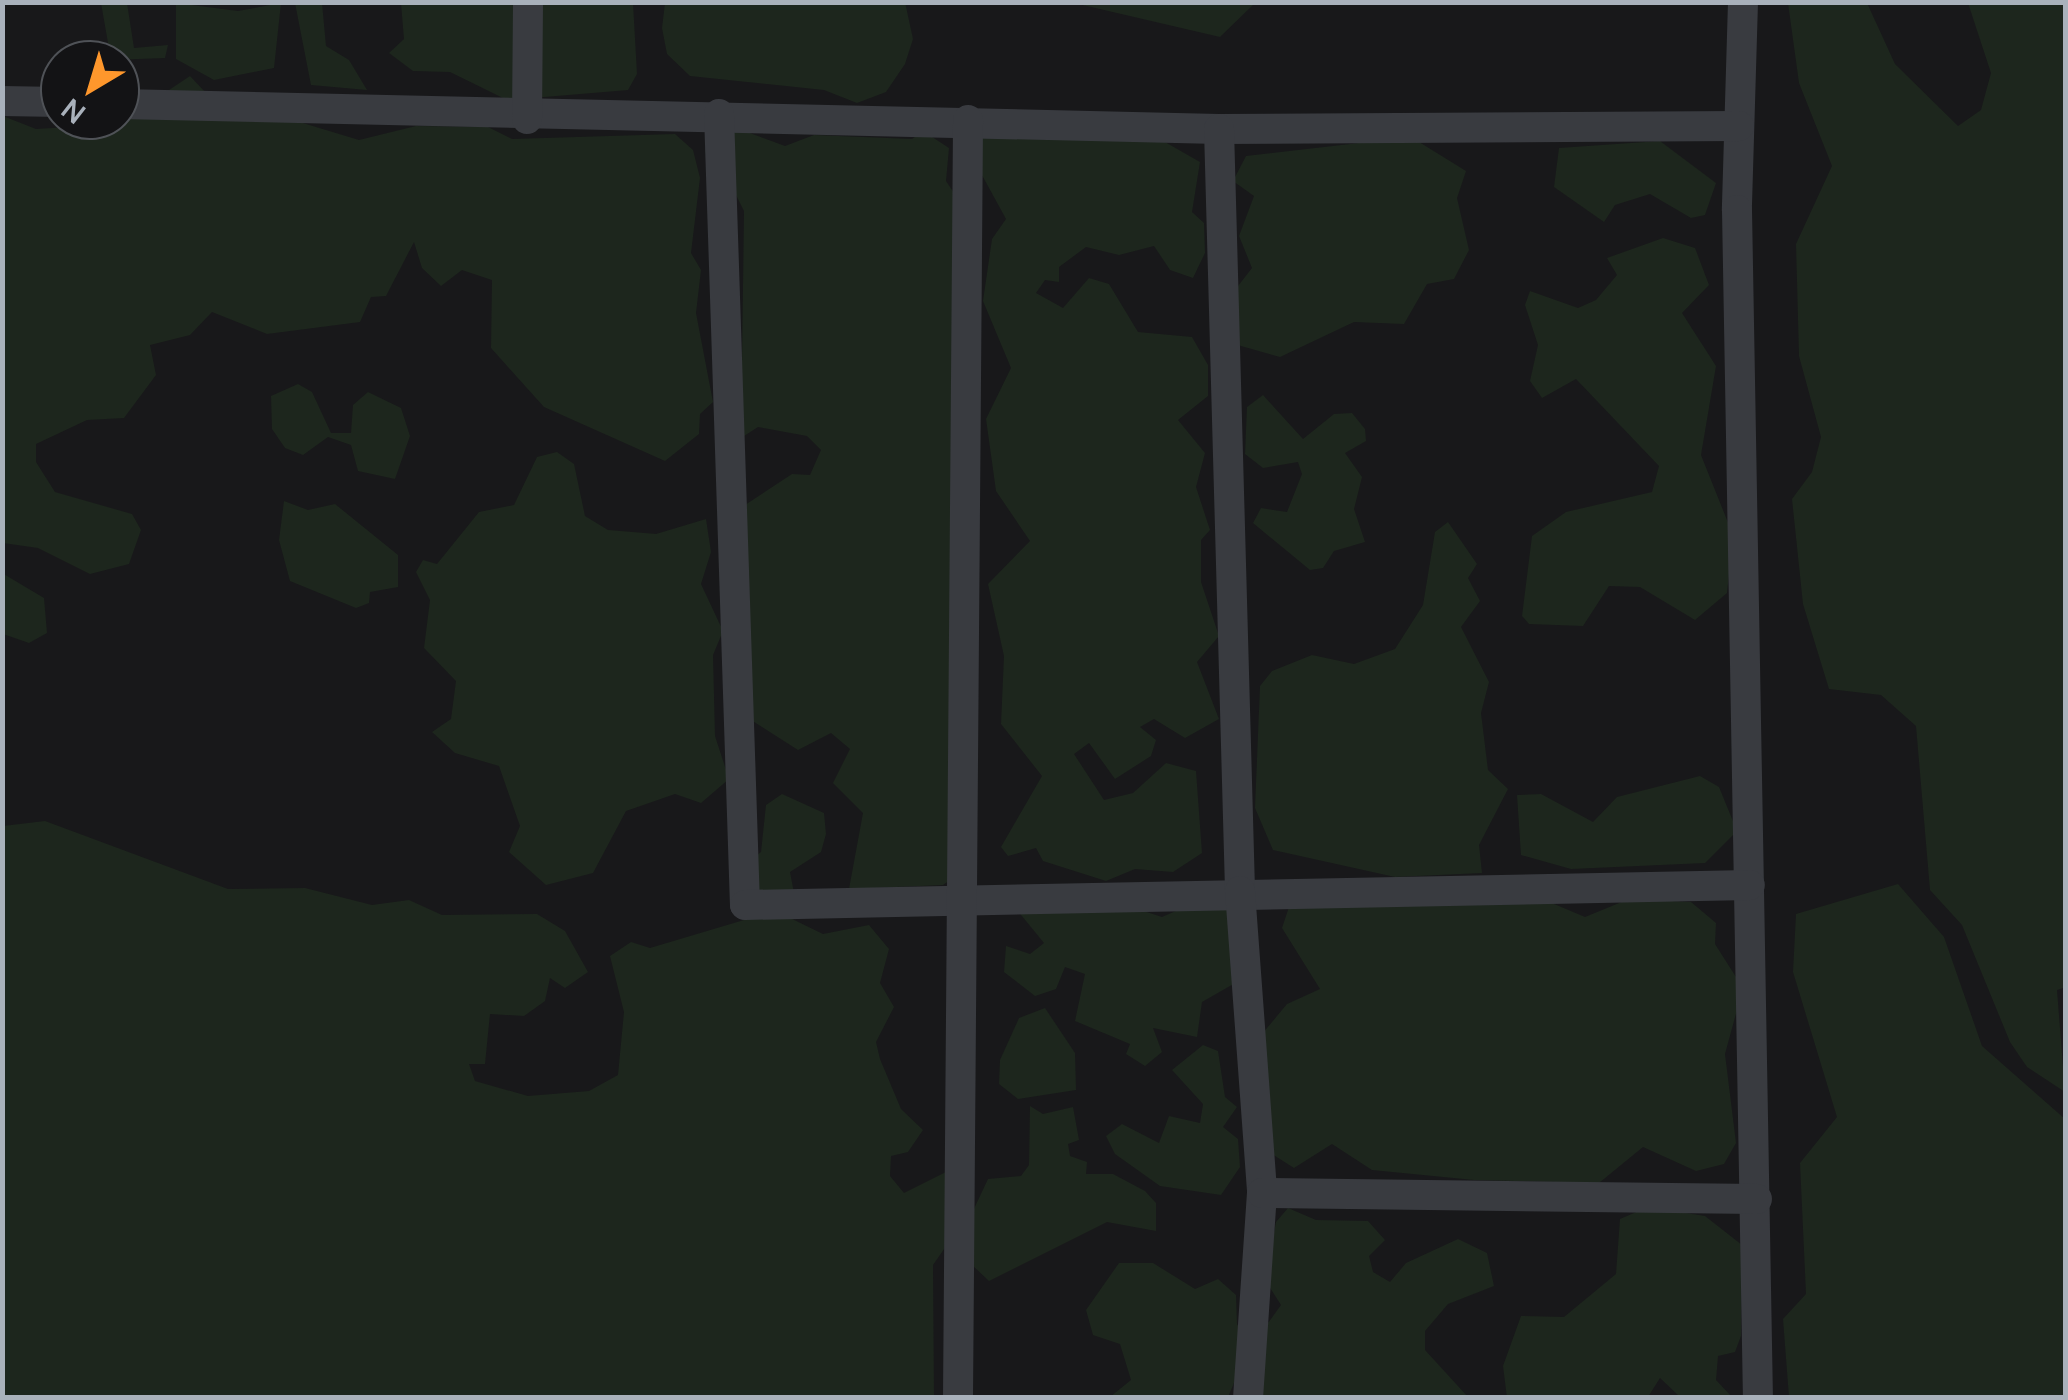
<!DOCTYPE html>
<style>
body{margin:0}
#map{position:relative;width:2068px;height:1400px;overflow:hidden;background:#18181a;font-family:Manrope,sans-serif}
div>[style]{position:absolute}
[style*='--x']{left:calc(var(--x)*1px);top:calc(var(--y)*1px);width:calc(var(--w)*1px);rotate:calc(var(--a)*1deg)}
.green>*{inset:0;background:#1d261d}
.minor>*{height:30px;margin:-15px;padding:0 15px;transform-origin:15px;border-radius:15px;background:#393b40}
span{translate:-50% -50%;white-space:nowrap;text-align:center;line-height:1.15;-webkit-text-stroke:8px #131315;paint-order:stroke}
.frame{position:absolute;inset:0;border:5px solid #a9b1bb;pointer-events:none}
.north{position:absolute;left:40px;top:40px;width:100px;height:100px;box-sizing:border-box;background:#131315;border:2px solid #4f5257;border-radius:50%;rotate:218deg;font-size:28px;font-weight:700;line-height:40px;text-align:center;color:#a9b1bb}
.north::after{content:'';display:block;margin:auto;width:35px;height:45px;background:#fe972c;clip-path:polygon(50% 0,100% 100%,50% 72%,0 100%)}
</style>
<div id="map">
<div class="green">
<i style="clip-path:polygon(905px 2px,913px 39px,905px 64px,886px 92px,857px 103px,824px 90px,690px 76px,667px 54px,662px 28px,665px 3px)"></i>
<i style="clip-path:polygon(101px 3px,127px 3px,134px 48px,168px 45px,165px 58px,111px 60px)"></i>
<i style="clip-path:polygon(176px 3px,238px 11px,281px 3px,274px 68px,214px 80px,176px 59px)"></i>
<i style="clip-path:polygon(295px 3px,322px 3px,326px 46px,349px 60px,367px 90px,311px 85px)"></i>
<i style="clip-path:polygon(401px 3px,633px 3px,637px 74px,628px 90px,507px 100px,450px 72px,413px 71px,389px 53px,404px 39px)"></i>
<i style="clip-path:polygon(1074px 3px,1255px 3px,1220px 37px)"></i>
<i style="clip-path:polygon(1788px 3px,1867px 3px,1895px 64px,1958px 126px,1981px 110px,1991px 73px,1968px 3px,2065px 3px,2066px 987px,2057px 990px,2065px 1092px,2027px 1067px,2010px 1042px,1962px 925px,1930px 890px,1916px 726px,1881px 695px,1829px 689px,1803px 604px,1792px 499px,1812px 472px,1821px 437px,1799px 356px,1796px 244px,1832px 166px,1799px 83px)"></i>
<i style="clip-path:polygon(190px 76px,207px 94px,359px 140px,416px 126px,488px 127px,512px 139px,675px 134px,693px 150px,700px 178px,691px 253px,701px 270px,696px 313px,713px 402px,700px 414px,699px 434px,665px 461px,544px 407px,491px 348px,492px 280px,462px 270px,441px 286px,422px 268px,414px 242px,386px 296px,371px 297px,360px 322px,267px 334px,212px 312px,190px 335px,150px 345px,156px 375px,124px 418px,87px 420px,36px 444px,36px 462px,55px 492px,132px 514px,141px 530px,129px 564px,90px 574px,38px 548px,3px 543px,3px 116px,36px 129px,118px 124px)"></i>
<i style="clip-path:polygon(739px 129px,785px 146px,814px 135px,912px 139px,923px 131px,949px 148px,946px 181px,958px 199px,954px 877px,943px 885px,849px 889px,863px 813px,833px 783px,850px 749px,831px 733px,798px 750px,751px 720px,745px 505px,792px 474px,810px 475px,821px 450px,807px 436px,758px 427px,741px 438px,744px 211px,730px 183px,710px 171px,705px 150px)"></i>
<i style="clip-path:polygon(960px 135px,1158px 138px,1200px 162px,1192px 212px,1204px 223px,1205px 253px,1193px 278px,1170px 270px,1154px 246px,1119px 255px,1086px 247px,1059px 267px,1059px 282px,1045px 280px,1036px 293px,1063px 308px,1089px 278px,1109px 284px,1138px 332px,1192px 337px,1208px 365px,1208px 396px,1178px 420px,1205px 453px,1196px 487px,1210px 530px,1201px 540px,1201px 582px,1219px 636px,1197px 662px,1219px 719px,1185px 738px,1154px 719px,1140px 727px,1156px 740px,1151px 756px,1115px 779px,1089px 743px,1074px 754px,1104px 800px,1133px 793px,1166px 763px,1196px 771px,1202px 853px,1173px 872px,1135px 869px,1106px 881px,1043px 861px,1036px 848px,1008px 856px,1001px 847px,1042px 776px,1001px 724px,1004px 656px,988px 584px,1030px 541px,996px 491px,986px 419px,1011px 368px,983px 301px,992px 239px,1006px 219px)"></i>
<i style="clip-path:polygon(1411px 137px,1466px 171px,1457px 198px,1469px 250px,1454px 279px,1427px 284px,1404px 324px,1354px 322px,1280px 357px,1234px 344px,1238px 286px,1252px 268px,1239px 236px,1254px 196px,1233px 181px,1246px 156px)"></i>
<i style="clip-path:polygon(1660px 141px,1716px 183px,1705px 215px,1691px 218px,1650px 194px,1615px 205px,1604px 222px,1554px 187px,1559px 148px)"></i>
<i style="clip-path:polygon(1663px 238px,1695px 248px,1709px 285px,1682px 313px,1716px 366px,1701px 455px,1733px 535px,1727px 593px,1695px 620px,1640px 587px,1609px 586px,1583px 626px,1529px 624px,1522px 616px,1532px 536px,1566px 512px,1652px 492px,1659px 466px,1576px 379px,1542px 398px,1530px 381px,1538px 345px,1525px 305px,1530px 291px,1578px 308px,1596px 300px,1617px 275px,1607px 258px)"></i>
<i style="clip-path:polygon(298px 384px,312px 392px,331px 433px,351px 433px,353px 405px,368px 392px,401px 408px,410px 436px,395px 479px,358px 471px,351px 445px,328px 437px,303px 455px,285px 448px,272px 429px,271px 396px)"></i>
<i style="clip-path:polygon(1263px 395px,1303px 439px,1334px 414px,1352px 413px,1365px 429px,1366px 441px,1345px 453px,1362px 477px,1354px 509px,1365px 542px,1334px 551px,1323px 568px,1310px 570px,1253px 523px,1261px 508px,1287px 512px,1302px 474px,1298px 462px,1263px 468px,1245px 454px,1247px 407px)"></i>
<i style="clip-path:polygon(557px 452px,574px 464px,585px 516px,608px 530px,656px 534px,706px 519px,711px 552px,701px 584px,723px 631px,713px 655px,715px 736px,729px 779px,701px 803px,675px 794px,626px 811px,593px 873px,546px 885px,509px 852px,520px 826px,499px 766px,455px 753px,432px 732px,451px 719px,456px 681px,424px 648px,430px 600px,416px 572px,423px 560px,437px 564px,479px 512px,514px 505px,537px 457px)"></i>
<i style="clip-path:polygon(284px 501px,308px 510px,335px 504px,398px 555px,398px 587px,370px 592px,369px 603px,356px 608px,290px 581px,279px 540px)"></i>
<i style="clip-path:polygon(1448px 522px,1477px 564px,1468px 578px,1480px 601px,1461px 627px,1489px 682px,1481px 713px,1488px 770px,1508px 789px,1479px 845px,1482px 873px,1395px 877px,1273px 850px,1255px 808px,1260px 686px,1272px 671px,1312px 655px,1354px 664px,1395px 649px,1423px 605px,1435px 532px)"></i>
<i style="clip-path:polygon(2px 573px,44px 598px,47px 633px,29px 643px,3px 634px)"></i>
<i style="clip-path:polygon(1700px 776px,1719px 787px,1737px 831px,1705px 863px,1571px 869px,1521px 855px,1517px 795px,1541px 794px,1593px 822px,1617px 797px)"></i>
<i style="clip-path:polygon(782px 794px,824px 813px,826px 834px,821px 852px,790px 872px,794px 893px,762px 894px,749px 886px,752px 859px,761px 852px,766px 805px)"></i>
<i style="clip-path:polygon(45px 821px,228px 889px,305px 888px,372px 905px,409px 900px,442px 915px,537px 914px,565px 931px,588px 972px,565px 988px,550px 978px,545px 1001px,524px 1016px,490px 1014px,485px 1064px,469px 1064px,475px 1081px,528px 1096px,589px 1091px,618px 1075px,624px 1012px,610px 956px,631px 942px,650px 948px,754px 917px,786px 916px,823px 934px,869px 925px,889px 949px,880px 983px,894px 1007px,876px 1042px,880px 1059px,901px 1109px,923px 1130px,908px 1152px,891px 1156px,890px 1176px,904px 1193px,946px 1172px,951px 1239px,933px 1265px,934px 1395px,3px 1398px,3px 826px)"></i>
<i style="clip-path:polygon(1898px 884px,1944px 937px,1982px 1046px,2065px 1119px,2065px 1397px,1789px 1397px,1783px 1319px,1806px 1294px,1800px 1163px,1837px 1117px,1793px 972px,1796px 914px)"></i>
<i style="clip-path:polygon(1629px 899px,1691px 902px,1716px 923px,1715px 944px,1743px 988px,1725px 1054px,1736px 1143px,1724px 1164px,1696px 1171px,1643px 1147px,1599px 1183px,1474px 1180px,1372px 1170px,1332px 1144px,1294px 1168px,1272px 1154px,1262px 1034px,1287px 1004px,1320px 989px,1282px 928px,1289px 907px,1547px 901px,1585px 917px)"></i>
<i style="clip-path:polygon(1194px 903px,1244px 913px,1237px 982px,1202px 1002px,1197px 1037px,1153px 1028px,1162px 1052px,1145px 1066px,1126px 1054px,1130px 1044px,1075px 1021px,1085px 974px,1065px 967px,1056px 989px,1035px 996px,1004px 972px,1006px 946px,1030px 954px,1044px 943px,1017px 910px,1128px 906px,1162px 917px)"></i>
<i style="clip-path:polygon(1045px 1008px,1075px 1053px,1076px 1090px,1018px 1099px,999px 1084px,1000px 1060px,1019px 1018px)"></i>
<i style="clip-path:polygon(1203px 1045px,1218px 1051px,1225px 1097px,1237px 1107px,1223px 1127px,1238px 1139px,1240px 1167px,1221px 1195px,1160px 1186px,1115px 1154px,1106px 1136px,1122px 1124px,1159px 1143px,1169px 1116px,1200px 1123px,1203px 1104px,1172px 1070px)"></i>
<i style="clip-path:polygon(1030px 1106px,1043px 1114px,1073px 1107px,1079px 1140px,1068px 1144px,1070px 1156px,1087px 1162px,1086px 1174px,1113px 1174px,1145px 1191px,1156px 1203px,1156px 1231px,1107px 1222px,989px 1281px,972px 1265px,964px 1230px,988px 1179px,1021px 1176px,1029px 1165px)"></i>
<i style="clip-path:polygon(1648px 1207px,1705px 1216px,1742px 1245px,1741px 1336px,1735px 1352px,1718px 1356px,1716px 1380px,1732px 1397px,1680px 1397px,1660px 1378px,1648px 1397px,1507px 1398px,1503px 1366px,1521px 1316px,1564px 1317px,1616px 1274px,1620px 1219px)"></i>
<i style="clip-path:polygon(1288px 1208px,1316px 1220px,1368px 1221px,1385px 1240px,1369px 1256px,1373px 1272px,1390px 1282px,1406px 1263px,1458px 1239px,1487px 1253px,1494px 1286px,1448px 1304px,1425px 1331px,1425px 1350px,1468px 1397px,1256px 1397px,1265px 1327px,1281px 1305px,1265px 1280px,1276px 1222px)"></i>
<i style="clip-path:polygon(1119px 1263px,1153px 1263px,1195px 1289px,1218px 1279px,1236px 1295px,1237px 1324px,1251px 1344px,1228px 1397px,1110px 1397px,1131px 1380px,1120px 1344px,1093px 1335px,1086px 1310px)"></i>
</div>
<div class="minor">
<i style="--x:1743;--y:2;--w:208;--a:91.7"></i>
<i style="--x:1737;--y:210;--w:1188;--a:88.99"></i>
<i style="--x:2;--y:101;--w:58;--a:1"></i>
<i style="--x:120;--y:104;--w:1099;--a:1.3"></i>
<i style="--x:1219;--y:129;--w:520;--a:-0.33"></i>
<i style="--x:719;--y:114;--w:791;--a:88.12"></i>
<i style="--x:745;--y:905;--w:1005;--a:-1.14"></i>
<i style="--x:527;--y:119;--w:117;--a:-89.5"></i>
<i style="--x:1219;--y:129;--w:762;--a:88.42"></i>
<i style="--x:1240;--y:891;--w:303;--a:85.8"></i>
<i style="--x:1262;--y:1193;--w:205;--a:93.9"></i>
<i style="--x:1262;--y:1193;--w:495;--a:0.7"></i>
<i style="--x:958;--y:1398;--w:1278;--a:-89.55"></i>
</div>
<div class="frame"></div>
<div class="north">N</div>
</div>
